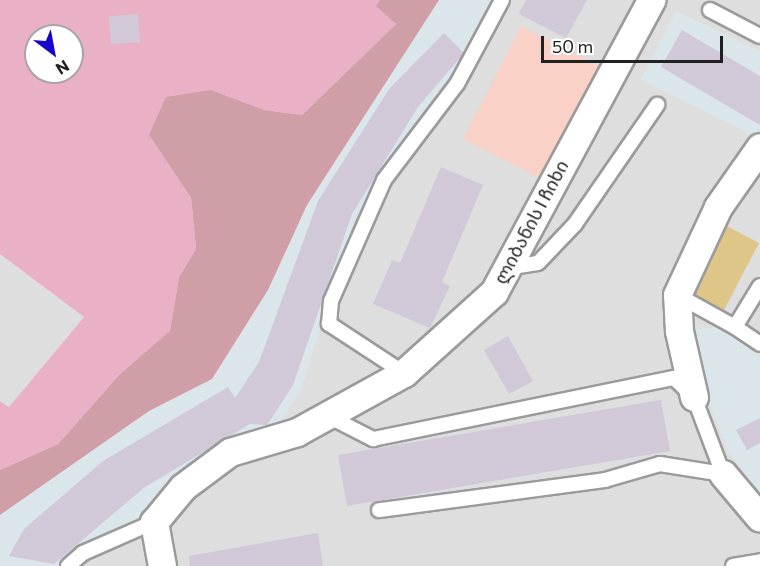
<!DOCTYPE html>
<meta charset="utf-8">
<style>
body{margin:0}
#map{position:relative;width:760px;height:566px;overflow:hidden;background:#efe8f1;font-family:Commissioner,"Noto Sans Georgian",sans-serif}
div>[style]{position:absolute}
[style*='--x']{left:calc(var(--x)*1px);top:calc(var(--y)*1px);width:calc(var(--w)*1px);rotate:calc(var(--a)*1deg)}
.residential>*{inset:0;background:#dededf}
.industrial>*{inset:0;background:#dae6ea}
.grass>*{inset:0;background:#eab0c6}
.forest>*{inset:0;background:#d09ea7}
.park>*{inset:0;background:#f9d1c7}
.pitch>*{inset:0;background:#dec688}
.building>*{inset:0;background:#d1c8d8}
.roads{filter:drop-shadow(2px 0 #9b9b9b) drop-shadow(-2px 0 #9b9b9b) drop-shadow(0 2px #9b9b9b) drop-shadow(0 -2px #9b9b9b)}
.lane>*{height:14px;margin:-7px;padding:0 7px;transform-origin:7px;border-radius:7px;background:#fff}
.street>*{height:27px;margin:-13.5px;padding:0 13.5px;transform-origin:13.5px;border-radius:13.5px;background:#fff}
span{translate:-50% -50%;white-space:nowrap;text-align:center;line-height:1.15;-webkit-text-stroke:6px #fff;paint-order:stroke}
.street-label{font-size:18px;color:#212121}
.north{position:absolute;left:24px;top:24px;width:60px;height:60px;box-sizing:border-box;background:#fff;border:2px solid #a6a6a6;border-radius:50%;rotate:148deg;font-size:16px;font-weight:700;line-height:24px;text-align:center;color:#212121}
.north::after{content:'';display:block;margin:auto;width:21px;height:27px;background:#1803cf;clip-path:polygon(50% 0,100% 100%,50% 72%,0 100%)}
.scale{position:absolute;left:541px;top:36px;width:182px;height:27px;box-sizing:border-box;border:3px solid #212121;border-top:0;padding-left:8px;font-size:18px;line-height:21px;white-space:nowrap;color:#212121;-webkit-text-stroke:4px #fff;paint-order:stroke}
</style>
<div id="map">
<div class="residential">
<i style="clip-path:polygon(491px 0,760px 0,760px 52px,676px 11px,760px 139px,760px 357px,718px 327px,727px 449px,760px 499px,760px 566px,60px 566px,300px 391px,356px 215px,449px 85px)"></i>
<i style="clip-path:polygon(0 254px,84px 317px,9px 408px,0 401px)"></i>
</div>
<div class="industrial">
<i style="clip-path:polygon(439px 0,491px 0,449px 85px,356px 215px,300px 391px,273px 433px,152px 517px,78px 550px,60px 566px,0 566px,0 515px,149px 411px,212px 379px,268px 290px,307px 205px)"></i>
<i style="clip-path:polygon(676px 11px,760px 52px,760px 139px,641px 80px)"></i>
<i style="clip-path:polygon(718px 327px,760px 357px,760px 499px,727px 449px,682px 331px)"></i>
</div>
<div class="grass">
<i style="clip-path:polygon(evenodd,0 0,380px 0,377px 6px,396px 24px,302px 115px,265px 110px,211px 90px,149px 135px,191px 198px,196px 249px,179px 277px,170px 332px,119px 375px,58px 444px,0 470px,0 401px,9px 407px,84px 317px,0 254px,0 0,36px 36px,72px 36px,72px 72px,36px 72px,36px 36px)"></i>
</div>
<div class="forest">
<i style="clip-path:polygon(380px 0,439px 0,307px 205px,268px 290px,212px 379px,149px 411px,0 515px,0 470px,58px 444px,119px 375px,170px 331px,179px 277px,196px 249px,191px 198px,149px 135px,166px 97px,211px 90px,265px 110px,302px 115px,396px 24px,376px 6px)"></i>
</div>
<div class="park">
<i style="clip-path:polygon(521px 26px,601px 67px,543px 180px,463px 139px)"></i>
</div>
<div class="pitch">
<i style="clip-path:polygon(727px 226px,759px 243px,724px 310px,692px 294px)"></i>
</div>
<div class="building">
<i style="clip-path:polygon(526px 0,587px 0,566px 38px,519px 14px)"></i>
<i style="clip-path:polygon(138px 14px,140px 42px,111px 44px,109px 16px)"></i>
<i style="clip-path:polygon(682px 30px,760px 76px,760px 125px,661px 67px)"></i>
<i style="clip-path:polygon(444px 33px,464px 53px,418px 107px,352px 214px,293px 385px,267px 425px,250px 424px,145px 487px,54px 564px,9px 556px,24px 529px,103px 461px,228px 387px,235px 398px,259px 362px,318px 201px,389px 89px)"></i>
<i style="clip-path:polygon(441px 167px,483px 185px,442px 282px,450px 286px,430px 328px,373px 304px,392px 260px,400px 263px)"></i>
<i style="clip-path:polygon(508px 336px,533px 381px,509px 394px,484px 350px)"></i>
<i style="clip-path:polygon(661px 400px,670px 451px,347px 506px,338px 455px)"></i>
<i style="clip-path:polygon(760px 418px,760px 443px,747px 450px,736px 430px)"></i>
<i style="clip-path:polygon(318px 533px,323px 566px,190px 566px,189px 556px)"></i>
</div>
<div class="roads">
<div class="lane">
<i style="--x:710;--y:10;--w:56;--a:27.5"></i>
<i style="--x:506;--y:268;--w:32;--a:-9"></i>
<i style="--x:538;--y:263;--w:54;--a:-46.5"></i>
<i style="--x:575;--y:224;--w:145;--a:-55.4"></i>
<i style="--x:760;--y:286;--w:48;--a:121.4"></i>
<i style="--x:735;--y:327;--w:30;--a:34"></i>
<i style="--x:677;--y:295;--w:66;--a:28.9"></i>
<i style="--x:404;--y:373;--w:90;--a:-146.8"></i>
<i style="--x:329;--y:324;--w:23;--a:-85"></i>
<i style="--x:331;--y:301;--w:132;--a:-66.3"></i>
<i style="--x:384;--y:180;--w:121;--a:-52.8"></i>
<i style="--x:457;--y:84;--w:95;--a:-61.8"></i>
<i style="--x:328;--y:416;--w:51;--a:27.1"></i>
<i style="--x:373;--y:439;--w:307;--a:-11.5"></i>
<i style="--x:674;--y:378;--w:28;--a:44"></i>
<i style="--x:694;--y:397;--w:82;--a:69.4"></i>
<i style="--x:723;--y:474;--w:64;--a:-171"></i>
<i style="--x:660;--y:464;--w:57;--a:163.8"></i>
<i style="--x:605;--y:480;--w:228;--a:172.4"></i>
<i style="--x:68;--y:566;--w:20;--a:-41"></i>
<i style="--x:83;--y:553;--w:77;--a:-23.6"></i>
<i style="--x:733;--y:566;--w:27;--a:-10"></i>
</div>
<div class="street">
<i style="--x:694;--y:397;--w:68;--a:-102.8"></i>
<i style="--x:679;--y:331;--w:36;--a:-93"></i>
<i style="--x:677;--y:295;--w:97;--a:-65"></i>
<i style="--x:718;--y:207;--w:73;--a:-55"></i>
<i style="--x:723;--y:474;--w:57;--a:49.9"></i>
<i style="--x:162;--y:566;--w:45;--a:-100.3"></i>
<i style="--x:154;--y:522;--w:45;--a:-50.4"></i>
<i style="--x:183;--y:487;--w:59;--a:-36.7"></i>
<i style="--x:230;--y:452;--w:70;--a:-16.6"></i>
<i style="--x:297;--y:432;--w:122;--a:-28.9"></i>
<i style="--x:404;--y:373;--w:121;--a:-42"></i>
<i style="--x:494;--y:292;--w:332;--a:-61.7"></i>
</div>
</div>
<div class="street-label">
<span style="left:531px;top:222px;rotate:-62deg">ლიბანის I ჩიხი</span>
</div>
<div class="north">N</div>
<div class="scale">50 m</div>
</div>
